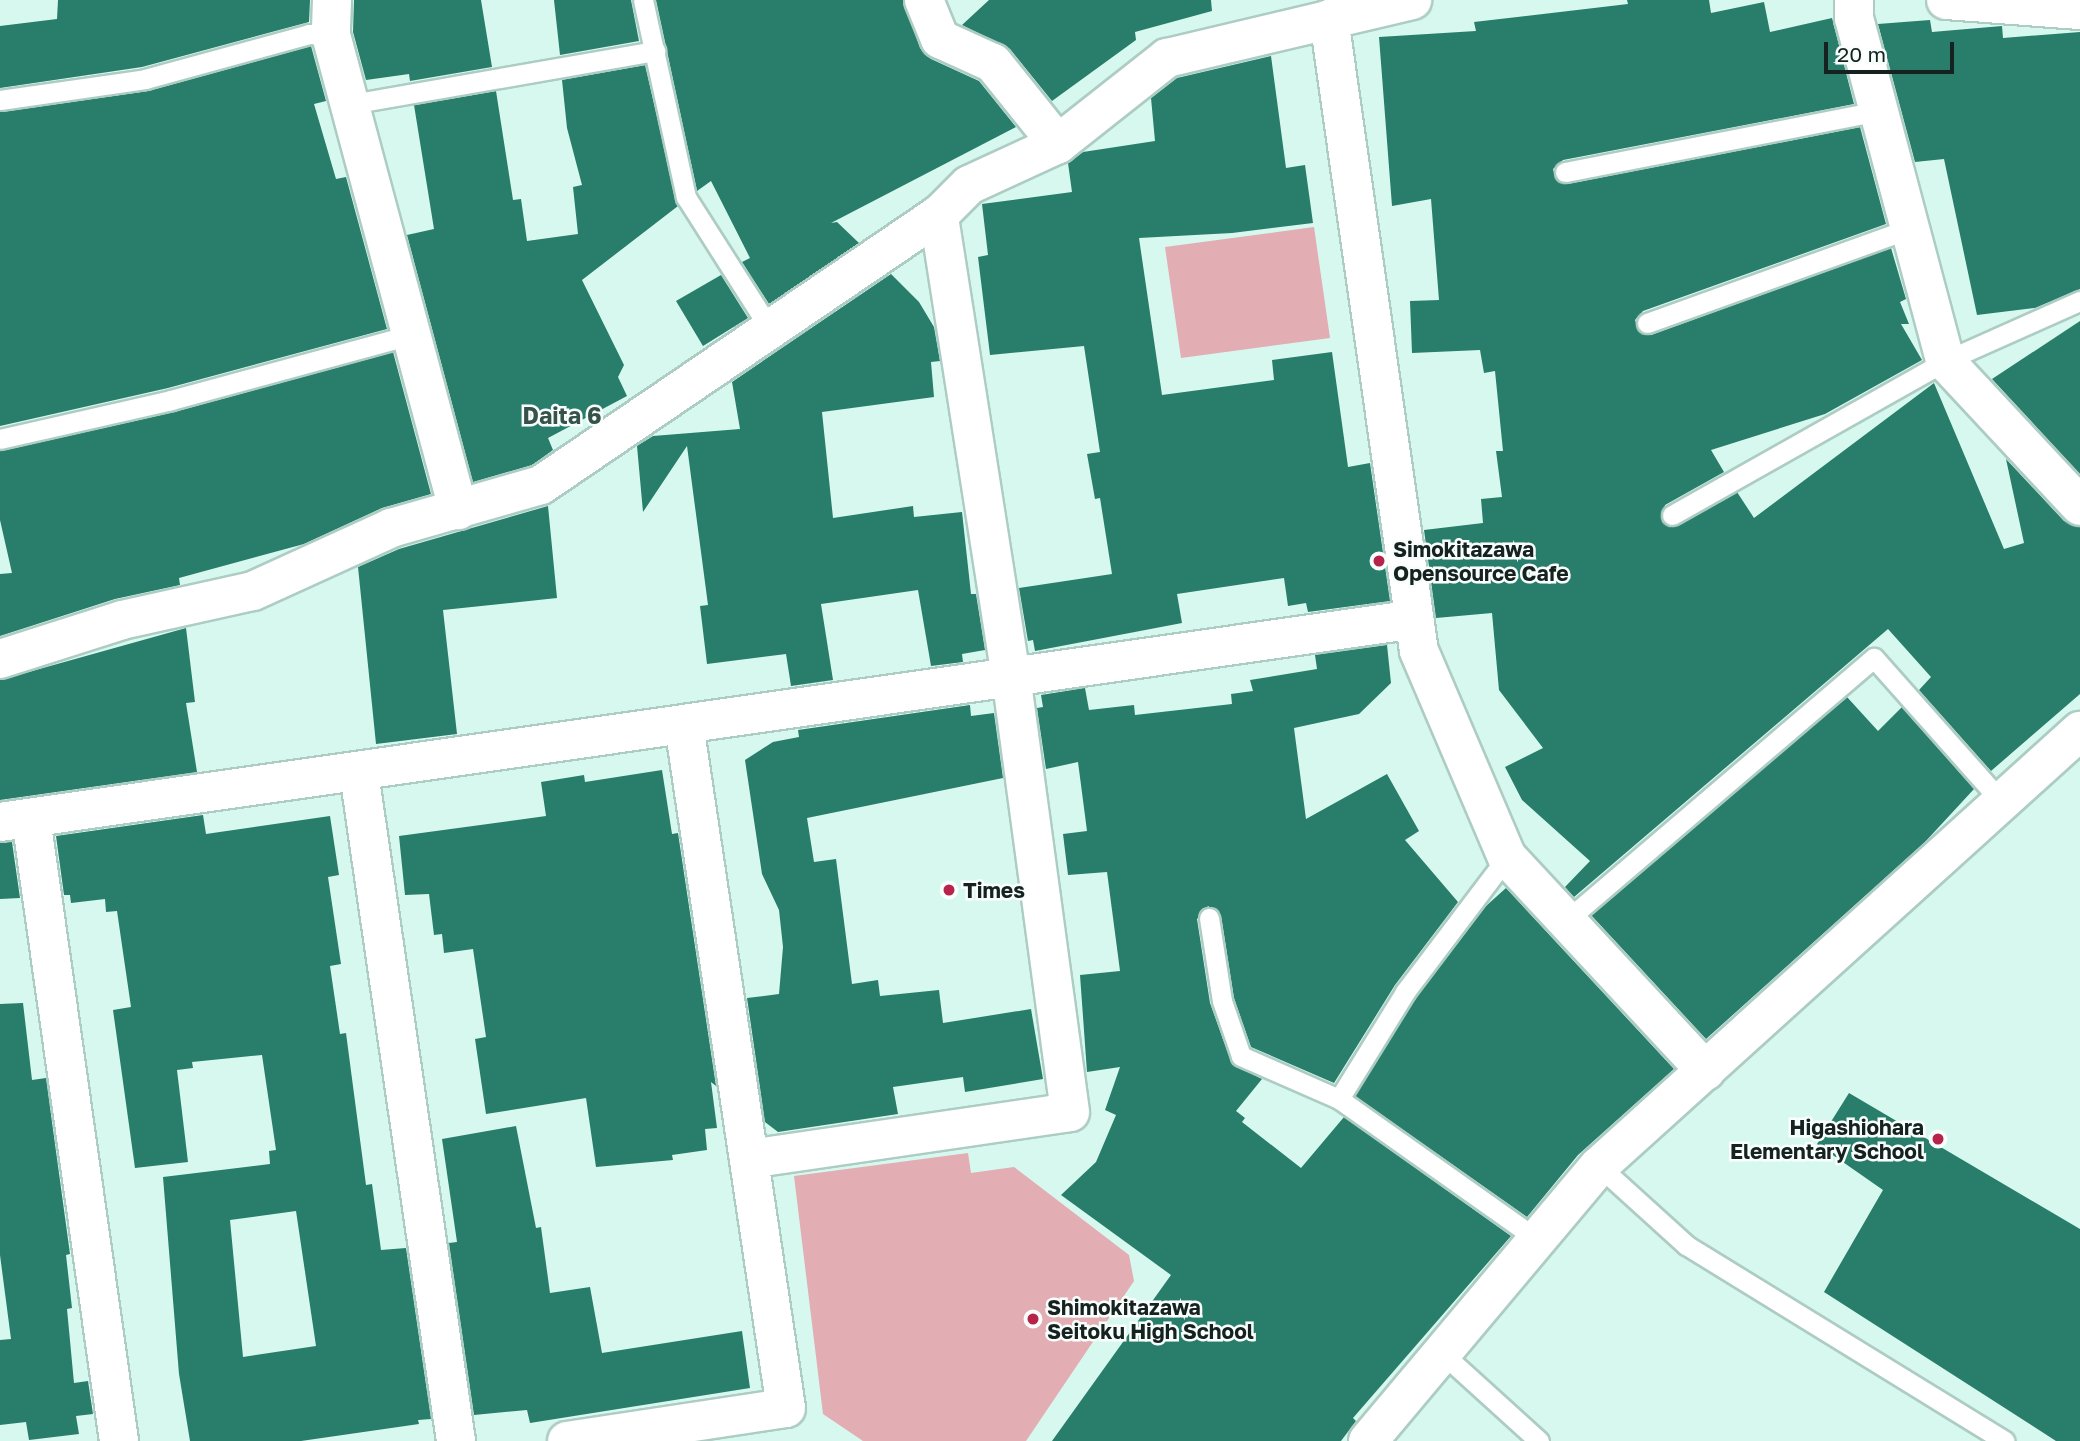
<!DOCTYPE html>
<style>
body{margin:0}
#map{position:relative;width:2080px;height:1441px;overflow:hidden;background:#d7f8ee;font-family:"Golos Text",sans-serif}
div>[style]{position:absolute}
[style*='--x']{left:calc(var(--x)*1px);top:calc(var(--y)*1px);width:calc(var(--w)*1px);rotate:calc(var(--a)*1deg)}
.green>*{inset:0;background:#e2adb3}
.building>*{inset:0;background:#287d6b}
.roads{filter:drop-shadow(2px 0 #adccc3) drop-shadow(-2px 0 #adccc3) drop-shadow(0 2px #adccc3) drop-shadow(0 -2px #adccc3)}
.service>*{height:19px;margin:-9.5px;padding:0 9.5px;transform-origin:9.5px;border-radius:9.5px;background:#fff}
.minor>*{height:38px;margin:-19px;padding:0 19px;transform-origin:19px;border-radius:19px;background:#fff}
.dots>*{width:19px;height:19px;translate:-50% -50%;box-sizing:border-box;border:4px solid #f8fefc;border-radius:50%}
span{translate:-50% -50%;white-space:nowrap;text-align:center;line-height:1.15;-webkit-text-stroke:5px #f8fefc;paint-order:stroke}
.poi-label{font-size:21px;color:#16221f;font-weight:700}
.left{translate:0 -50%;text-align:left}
.right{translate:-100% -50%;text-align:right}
.neighbourhood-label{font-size:23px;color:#36524b;font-weight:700}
.scale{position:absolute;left:1824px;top:42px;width:130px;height:32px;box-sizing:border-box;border:4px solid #16221f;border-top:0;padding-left:9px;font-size:21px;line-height:24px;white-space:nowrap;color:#16221f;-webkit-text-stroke:5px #f8fefc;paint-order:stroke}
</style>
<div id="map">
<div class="green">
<i style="clip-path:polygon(1314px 227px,1330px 338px,1181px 358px,1165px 247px)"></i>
<i style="clip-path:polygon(968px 1153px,971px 1173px,1014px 1167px,1129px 1255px,1134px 1281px,1026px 1441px,863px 1441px,823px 1414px,794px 1176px)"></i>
</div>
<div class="building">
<i style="clip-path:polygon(58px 0,310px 0,309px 22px,142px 67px,0 88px,0 26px,57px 19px)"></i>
<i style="clip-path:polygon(354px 0,481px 0,492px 67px,410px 81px,409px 74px,366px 80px,353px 32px)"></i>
<i style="clip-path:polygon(554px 0,631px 0,639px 41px,560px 55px)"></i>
<i style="clip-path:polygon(656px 0,903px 0,920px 48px,931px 59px,979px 81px,1016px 127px,831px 223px,837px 222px,859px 243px,769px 304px,742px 262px,750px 258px,711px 181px,697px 191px)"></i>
<i style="clip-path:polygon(989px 0,1211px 0,1212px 11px,1135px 32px,1136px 40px,1052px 101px,1010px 49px,962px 25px)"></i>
<i style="clip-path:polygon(1627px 0,1709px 0,1711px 13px,1764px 2px,1770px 32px,1832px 18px,1854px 104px,1563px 160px,1553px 169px,1556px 180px,1567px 184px,1860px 127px,1886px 224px,1643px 311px,1635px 320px,1639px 332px,1651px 335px,1891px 248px,1906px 299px,1900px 302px,1909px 324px,1901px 324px,1922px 360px,1825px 414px,1711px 450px,1724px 472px,1665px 505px,1662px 522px,1677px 526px,1737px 492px,1754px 518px,1934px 383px,2004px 549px,2024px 543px,2006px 459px,2064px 521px,2080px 527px,2080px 694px,1991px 771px,1919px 690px,1931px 677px,1888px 629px,1574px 897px,1565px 887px,1590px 861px,1522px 800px,1505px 767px,1543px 748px,1499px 690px,1492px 613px,1436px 618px,1424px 530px,1483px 523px,1481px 499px,1502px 497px,1496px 451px,1503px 451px,1495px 371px,1484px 373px,1480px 350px,1412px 353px,1410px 301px,1439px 300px,1431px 199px,1392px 206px,1379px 37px,1476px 31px,1474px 22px,1628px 4px)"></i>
<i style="clip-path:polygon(1930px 20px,1932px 32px,2002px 26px,2003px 38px,2080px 32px,2080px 289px,2035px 308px,1977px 315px,1944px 159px,1915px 162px,1878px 24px)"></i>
<i style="clip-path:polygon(311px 46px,326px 101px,314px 104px,336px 179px,346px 177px,387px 329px,168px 388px,0 426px,0 112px,148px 91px)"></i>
<i style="clip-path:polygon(1271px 56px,1286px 168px,1305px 165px,1313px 223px,1232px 233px,1139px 238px,1162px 395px,1274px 380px,1272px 360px,1332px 352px,1348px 467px,1370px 463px,1390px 601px,1308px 612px,1306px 603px,1288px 606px,1284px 578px,1177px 594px,1182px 623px,1035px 651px,1033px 640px,1028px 641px,1019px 588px,1112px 574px,1100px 498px,1095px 499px,1087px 454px,1100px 452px,1084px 346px,990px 355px,978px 257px,988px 255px,982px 204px,1072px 192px,1068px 163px,1083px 152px,1155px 141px,1151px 98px,1177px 78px)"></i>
<i style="clip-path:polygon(645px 65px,678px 206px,582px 280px,624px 365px,618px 377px,627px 396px,548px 438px,553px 450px,532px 465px,473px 482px,407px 235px,434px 229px,414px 105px,496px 91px,513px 200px,521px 199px,527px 241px,578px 234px,573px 187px,582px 185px,567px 128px,562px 80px)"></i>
<i style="clip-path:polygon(891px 274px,919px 302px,934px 327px,940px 361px,931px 362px,934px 397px,822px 412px,833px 518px,913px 506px,914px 517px,962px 512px,971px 594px,976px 594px,985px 650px,962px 654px,963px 662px,931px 666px,918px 590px,821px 604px,833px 680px,791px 686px,786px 654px,707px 664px,700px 606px,708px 605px,687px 446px,643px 512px,637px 446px,653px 436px,740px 429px,732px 382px)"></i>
<i style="clip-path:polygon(721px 275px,748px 318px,703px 346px,676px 301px)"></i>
<i style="clip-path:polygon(2080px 321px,2080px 474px,1992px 379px)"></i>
<i style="clip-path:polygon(393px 352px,431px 494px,382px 508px,304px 544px,179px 578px,180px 585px,115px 599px,0 636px,0 574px,12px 573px,0 520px,0 451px,174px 412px)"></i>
<i style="clip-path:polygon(548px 506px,557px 598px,443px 610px,457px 734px,376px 744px,358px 567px,399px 549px)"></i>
<i style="clip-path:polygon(186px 628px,195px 702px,186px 703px,197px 772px,0 800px,0 680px)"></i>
<i style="clip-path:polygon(1387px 645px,1391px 683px,1359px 714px,1294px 728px,1306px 819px,1387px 774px,1419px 831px,1405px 840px,1458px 902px,1395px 985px,1334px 1083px,1251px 1047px,1234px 998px,1221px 915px,1208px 906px,1197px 919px,1210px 1003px,1232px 1064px,1262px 1079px,1236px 1111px,1245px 1118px,1242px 1122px,1301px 1168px,1344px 1117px,1511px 1236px,1353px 1418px,1356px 1421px,1341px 1441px,1052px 1441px,1171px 1275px,1061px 1195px,1096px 1162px,1116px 1115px,1105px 1110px,1120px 1067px,1087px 1072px,1080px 975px,1120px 971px,1107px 872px,1068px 875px,1063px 834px,1087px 831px,1078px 762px,1046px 769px,1037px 708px,1043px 707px,1041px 695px,1085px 688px,1089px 710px,1134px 705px,1135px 715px,1232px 704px,1231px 694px,1253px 691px,1250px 680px,1317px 669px,1315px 655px)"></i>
<i style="clip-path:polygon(1847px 697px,1878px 731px,1902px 707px,1974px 789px,1925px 842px,1706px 1039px,1591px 915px)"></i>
<i style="clip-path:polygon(970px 705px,971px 716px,994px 713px,1003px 778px,807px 818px,814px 862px,836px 859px,852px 984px,878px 980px,880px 996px,939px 990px,943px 1023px,1031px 1009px,1043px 1079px,965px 1092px,963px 1077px,893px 1087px,898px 1114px,778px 1132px,765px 1122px,747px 998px,779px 994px,783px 947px,779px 910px,762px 874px,745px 760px,773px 742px,799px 737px,798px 730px)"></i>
<i style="clip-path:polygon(662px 770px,672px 834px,678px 833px,716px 1086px,711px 1082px,717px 1128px,705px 1129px,707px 1150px,672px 1155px,673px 1160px,596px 1167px,586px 1098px,486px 1114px,475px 1039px,486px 1037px,473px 949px,444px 953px,442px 934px,434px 935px,429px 894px,405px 895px,399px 836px,546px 816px,541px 782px,584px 775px,585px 782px)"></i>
<i style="clip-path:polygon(evenodd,203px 815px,206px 834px,330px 816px,339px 875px,328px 877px,341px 964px,330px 966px,340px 1034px,346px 1033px,366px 1185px,372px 1184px,381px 1250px,406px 1248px,431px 1419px,418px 1420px,419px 1424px,301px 1441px,190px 1441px,179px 1374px,163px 1177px,270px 1164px,269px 1151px,276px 1150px,262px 1055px,192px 1062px,193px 1068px,177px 1070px,188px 1162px,135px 1168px,113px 1010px,131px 1007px,117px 911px,106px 912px,105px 899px,71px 903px,70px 895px,64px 895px,56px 836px,203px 815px,296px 1211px,316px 1346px,243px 1357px,230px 1220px,296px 1211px)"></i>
<i style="clip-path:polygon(12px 842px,20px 898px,0 899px,0 843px)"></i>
<i style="clip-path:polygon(1506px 888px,1674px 1069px,1578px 1155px,1527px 1217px,1355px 1096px,1415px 999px,1486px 906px)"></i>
<i style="clip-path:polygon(23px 1003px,32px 1080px,46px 1078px,70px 1254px,66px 1255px,72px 1308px,67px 1309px,74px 1383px,88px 1381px,93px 1414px,76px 1416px,79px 1434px,29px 1440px,26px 1422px,0 1425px,0 1340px,11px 1339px,0 1255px,0 1004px)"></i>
<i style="clip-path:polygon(1849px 1093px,2080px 1229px,2080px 1441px,2056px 1441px,1824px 1292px,1883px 1190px,1817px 1144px)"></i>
<i style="clip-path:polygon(516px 1126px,536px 1228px,541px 1227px,550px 1293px,590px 1287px,602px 1353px,742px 1331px,750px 1388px,530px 1423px,527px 1410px,474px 1415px,449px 1243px,457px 1242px,442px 1139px)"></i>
</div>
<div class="roads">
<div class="service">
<i style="--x:643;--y:0;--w:202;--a:77.7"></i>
<i style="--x:686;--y:197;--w:156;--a:57.5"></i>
<i style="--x:0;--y:100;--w:147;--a:-8.2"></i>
<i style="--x:145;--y:79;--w:170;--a:-15.3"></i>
<i style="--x:309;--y:34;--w:22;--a:3"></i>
<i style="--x:351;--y:104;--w:309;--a:-9.9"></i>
<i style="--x:1565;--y:172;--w:321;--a:-11"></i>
<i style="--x:1647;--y:323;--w:277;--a:-19.8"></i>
<i style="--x:0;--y:439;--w:175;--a:-12.8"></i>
<i style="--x:171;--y:400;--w:248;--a:-15.2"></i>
<i style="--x:1672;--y:515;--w:313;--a:-29.4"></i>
<i style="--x:1945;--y:361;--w:148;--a:-24"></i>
<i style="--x:1209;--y:918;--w:84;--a:81.1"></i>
<i style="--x:1222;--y:1001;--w:58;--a:70.9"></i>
<i style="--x:1241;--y:1056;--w:107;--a:23.7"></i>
<i style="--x:1339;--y:1099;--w:242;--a:35.3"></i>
<i style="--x:1568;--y:919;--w:402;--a:-40.5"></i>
<i style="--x:1874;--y:658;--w:191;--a:48.4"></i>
<i style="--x:1339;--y:1099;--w:126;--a:-58.3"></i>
<i style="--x:1405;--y:992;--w:169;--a:-52.9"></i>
<i style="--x:1599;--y:1166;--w:118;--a:42.2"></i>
<i style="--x:1686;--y:1245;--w:374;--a:31.6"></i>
<i style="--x:1442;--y:1353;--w:131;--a:42.2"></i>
</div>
<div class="minor">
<i style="--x:332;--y:0;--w:35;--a:92"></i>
<i style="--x:331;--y:35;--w:492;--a:75"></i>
<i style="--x:924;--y:0;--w:42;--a:67.7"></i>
<i style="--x:940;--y:39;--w:58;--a:24.4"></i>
<i style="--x:993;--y:63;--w:104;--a:51.3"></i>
<i style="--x:1854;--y:0;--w:18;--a:90"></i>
<i style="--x:1854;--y:18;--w:355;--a:75.1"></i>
<i style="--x:1945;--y:361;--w:198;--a:47"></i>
<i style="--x:1946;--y:0;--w:134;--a:4.3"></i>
<i style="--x:1329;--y:19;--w:638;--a:81.9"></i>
<i style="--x:1419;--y:651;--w:224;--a:66.9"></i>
<i style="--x:1507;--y:857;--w:292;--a:47.1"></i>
<i style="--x:0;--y:659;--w:128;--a:-17.7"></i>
<i style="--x:122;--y:620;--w:134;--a:-12.5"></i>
<i style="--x:253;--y:591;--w:152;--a:-24.5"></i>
<i style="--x:391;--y:528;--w:156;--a:-16"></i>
<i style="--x:541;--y:485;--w:481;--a:-34.2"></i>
<i style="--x:939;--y:215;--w:42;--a:-45"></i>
<i style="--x:969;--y:185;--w:98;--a:-24.7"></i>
<i style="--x:1058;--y:144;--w:139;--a:-38.3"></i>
<i style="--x:1167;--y:58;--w:252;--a:-13.3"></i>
<i style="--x:359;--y:773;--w:675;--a:81.74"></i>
<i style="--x:31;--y:818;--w:629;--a:81.96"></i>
<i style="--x:0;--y:822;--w:1429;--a:-8.16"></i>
<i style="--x:749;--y:1159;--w:324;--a:-8.3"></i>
<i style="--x:1070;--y:1112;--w:439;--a:-97.7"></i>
<i style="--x:1011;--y:677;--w:468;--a:-98.9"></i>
<i style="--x:567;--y:1441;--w:221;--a:-8.6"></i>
<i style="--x:786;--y:1408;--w:691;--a:-98.49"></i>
<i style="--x:1368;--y:1441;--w:359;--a:-50"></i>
<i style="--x:1599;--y:1166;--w:649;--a:-42.13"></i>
</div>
</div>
<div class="dots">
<i style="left:1379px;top:561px;background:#b6244c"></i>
<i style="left:949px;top:890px;background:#b6244c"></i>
<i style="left:1938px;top:1139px;background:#b6244c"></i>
<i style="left:1033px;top:1319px;background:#b6244c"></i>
</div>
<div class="poi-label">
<span class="left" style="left:1393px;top:561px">Simokitazawa<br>Opensource Cafe</span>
<span class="left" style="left:963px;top:890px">Times</span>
<span class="right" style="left:1924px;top:1139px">Higashiohara<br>Elementary School</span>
<span class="left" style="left:1047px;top:1319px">Shimokitazawa<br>Seitoku High School</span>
</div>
<div class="neighbourhood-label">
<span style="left:562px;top:415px">Daita 6</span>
</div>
<div class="scale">20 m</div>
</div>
